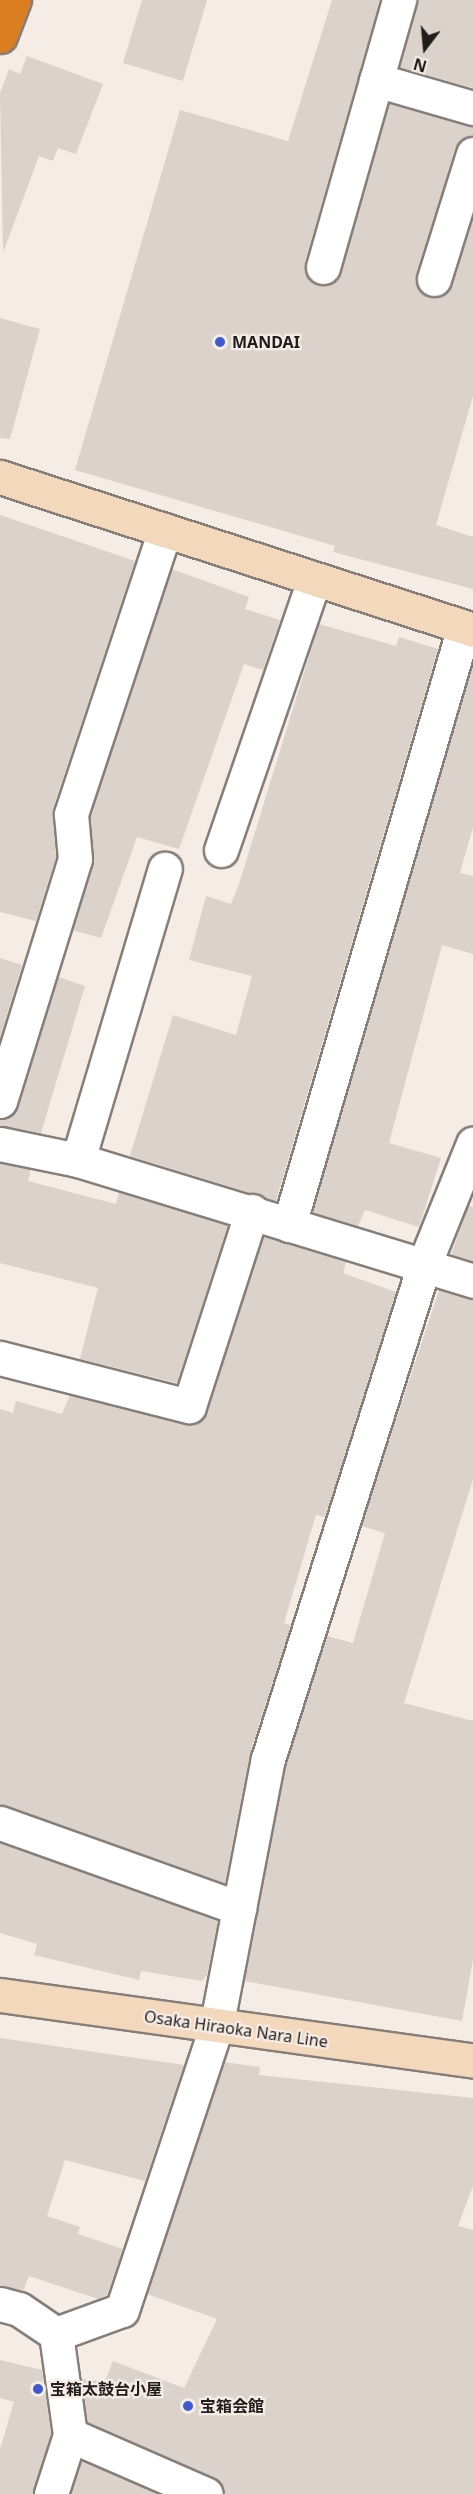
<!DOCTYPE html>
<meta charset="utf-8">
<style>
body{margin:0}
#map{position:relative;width:473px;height:2494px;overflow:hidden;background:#f5ece6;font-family:"Noto Sans","Noto Sans JP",sans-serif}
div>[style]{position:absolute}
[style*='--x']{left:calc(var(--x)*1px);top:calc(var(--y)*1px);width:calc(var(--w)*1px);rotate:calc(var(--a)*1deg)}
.building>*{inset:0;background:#dbd2cb}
.roads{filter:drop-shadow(2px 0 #867e78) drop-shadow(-2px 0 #867e78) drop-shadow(0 2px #867e78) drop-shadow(0 -2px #867e78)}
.street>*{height:33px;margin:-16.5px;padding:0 16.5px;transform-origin:16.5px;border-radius:16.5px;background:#fff}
.secondary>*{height:33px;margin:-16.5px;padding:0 16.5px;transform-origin:16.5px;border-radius:16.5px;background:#f4d8bc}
.highway>*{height:33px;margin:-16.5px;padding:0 16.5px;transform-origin:16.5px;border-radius:16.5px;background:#db7d21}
.dots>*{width:16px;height:16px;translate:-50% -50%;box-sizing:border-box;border:3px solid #f5ece6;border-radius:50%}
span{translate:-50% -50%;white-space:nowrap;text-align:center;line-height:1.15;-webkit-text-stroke:4.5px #f5ece6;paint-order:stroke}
.poi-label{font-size:16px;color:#201d1b;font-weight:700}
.left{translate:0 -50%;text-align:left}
.street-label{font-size:16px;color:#201d1b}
.north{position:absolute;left:395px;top:18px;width:60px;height:60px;-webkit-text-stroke:4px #f5ece6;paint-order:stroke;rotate:196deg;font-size:16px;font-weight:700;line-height:24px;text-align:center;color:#201d1b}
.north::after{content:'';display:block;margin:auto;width:21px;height:27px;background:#201d1b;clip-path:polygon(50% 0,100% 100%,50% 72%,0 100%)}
</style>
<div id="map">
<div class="building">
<i style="clip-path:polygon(142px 0,207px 0,183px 81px,123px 63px)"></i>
<i style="clip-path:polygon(332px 0,380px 0,305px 262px,310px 280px,327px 285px,341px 273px,389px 103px,473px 126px,473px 136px,455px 148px,416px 283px,428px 297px,447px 292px,473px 217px,473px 396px,436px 525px,473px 537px,473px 589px,333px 552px,335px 546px,75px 470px,180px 110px,288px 141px)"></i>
<i style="clip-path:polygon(417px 0,473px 0,473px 88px,399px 67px)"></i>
<i style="clip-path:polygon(27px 56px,103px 84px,76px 154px,58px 148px,53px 161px,39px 156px,3px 253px,0 93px,9px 69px,20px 74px)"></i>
<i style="clip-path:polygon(0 318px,40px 329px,10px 439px,0 438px)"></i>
<i style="clip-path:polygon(0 515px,135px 561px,53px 808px,56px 857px,36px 921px,0 912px)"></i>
<i style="clip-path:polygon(172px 569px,249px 597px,245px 609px,280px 620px,263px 670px,244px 664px,179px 849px,137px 837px,101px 938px,72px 930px,93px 864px,90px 816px)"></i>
<i style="clip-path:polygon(319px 624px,396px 646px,399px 637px,438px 649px,276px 1201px,130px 1156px,173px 1015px,236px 1035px,252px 976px,189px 960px,206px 896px,231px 904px,239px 884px)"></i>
<i style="clip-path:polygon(473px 663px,473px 827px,460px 873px,473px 876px,473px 954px,442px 945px,389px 1143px,441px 1158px,419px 1227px,365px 1210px,358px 1226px,312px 1212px)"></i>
<i style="clip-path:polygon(0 958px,22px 965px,0 1038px)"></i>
<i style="clip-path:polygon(58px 977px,85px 986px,41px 1133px,0 1126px,0 1119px,18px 1107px)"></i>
<i style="clip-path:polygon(0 1163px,31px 1169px,28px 1181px,116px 1204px,119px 1192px,228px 1225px,177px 1383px,80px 1359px,98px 1288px,0 1263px)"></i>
<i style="clip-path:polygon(468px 1206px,473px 1207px,473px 1261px,451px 1255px)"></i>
<i style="clip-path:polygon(263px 1236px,346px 1262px,343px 1273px,396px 1292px,325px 1517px,316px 1515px,284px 1623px,291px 1625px,250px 1753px,225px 1883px,0 1805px,0 1409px,13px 1413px,16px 1401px,62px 1414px,70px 1395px,184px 1424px,201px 1420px)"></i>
<i style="clip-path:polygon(439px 1290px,473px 1299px,473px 1479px,404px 1703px,473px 1721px,473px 1959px,462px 2021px,244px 1981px,286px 1764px,327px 1636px,353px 1643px,385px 1533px,361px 1526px)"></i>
<i style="clip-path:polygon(0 1843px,218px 1920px,207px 1975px,202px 1981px,141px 1971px,139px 1980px,34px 1955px,37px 1944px,0 1933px)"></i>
<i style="clip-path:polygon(0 2038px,184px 2065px,145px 2181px,65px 2160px,47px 2216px,80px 2227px,78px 2234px,123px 2249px,107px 2295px,98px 2299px,29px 2276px,23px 2291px,0 2286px)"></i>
<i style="clip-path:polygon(224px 2062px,260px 2067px,259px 2075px,473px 2098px,473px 2186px,458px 2226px,473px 2230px,473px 2494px,224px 2494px,213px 2477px,87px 2422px,81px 2379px,105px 2381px,113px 2361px,184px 2388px,217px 2319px,147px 2294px)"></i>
<i style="clip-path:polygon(0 2360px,42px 2370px,51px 2433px,33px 2494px,0 2494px,0 2449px,14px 2402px,0 2398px)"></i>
<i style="clip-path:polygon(82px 2460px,159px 2494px,71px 2494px)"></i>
</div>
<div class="roads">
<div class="street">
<i style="--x:376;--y:80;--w:101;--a:16.1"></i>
<i style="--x:323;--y:267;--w:278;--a:-74.1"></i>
<i style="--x:434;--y:279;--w:131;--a:-72.7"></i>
<i style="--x:221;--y:850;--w:286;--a:-71"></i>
<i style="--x:0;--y:1101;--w:253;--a:-72.8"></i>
<i style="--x:75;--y:859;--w:45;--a:-95.1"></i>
<i style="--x:71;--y:814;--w:299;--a:-71.7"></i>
<i style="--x:0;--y:1144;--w:80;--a:11.6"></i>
<i style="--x:78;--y:1160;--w:413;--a:17"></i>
<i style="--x:78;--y:1160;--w:304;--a:-73.4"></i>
<i style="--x:289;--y:1225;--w:623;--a:-73.69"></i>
<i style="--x:0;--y:1358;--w:195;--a:14.3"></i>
<i style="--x:189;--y:1406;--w:205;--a:-72.1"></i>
<i style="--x:0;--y:1823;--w:254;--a:19.6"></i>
<i style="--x:0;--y:2304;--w:20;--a:15"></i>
<i style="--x:19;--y:2309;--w:45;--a:34"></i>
<i style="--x:56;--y:2334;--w:102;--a:82.1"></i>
<i style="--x:70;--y:2435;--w:62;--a:107.9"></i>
<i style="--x:56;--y:2334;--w:70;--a:-20"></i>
<i style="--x:122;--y:2310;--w:297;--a:-71.6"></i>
<i style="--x:216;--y:2028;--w:274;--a:-79.1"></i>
<i style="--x:268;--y:1759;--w:518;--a:-72.47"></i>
<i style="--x:424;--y:1265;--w:131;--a:-68"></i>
<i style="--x:70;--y:2435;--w:148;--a:23.5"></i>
</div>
<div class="secondary">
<i style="--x:0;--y:477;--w:497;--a:17.9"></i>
<i style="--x:0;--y:1995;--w:478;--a:7.9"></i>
</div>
<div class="highway">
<i style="--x:0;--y:36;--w:39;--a:-69"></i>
</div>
</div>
<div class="dots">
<i style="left:220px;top:342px;background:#3e5acc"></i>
<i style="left:38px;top:2389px;background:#3e5acc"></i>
<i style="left:188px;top:2406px;background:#3e5acc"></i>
</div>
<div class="poi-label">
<span class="left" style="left:232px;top:342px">MANDAI</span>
<span class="left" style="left:50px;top:2389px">宝箱太鼓台小屋</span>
<span class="left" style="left:200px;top:2406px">宝箱会館</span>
</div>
<div class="street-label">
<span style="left:236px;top:2029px;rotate:8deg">Osaka Hiraoka Nara Line</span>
</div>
<div class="north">N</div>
</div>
